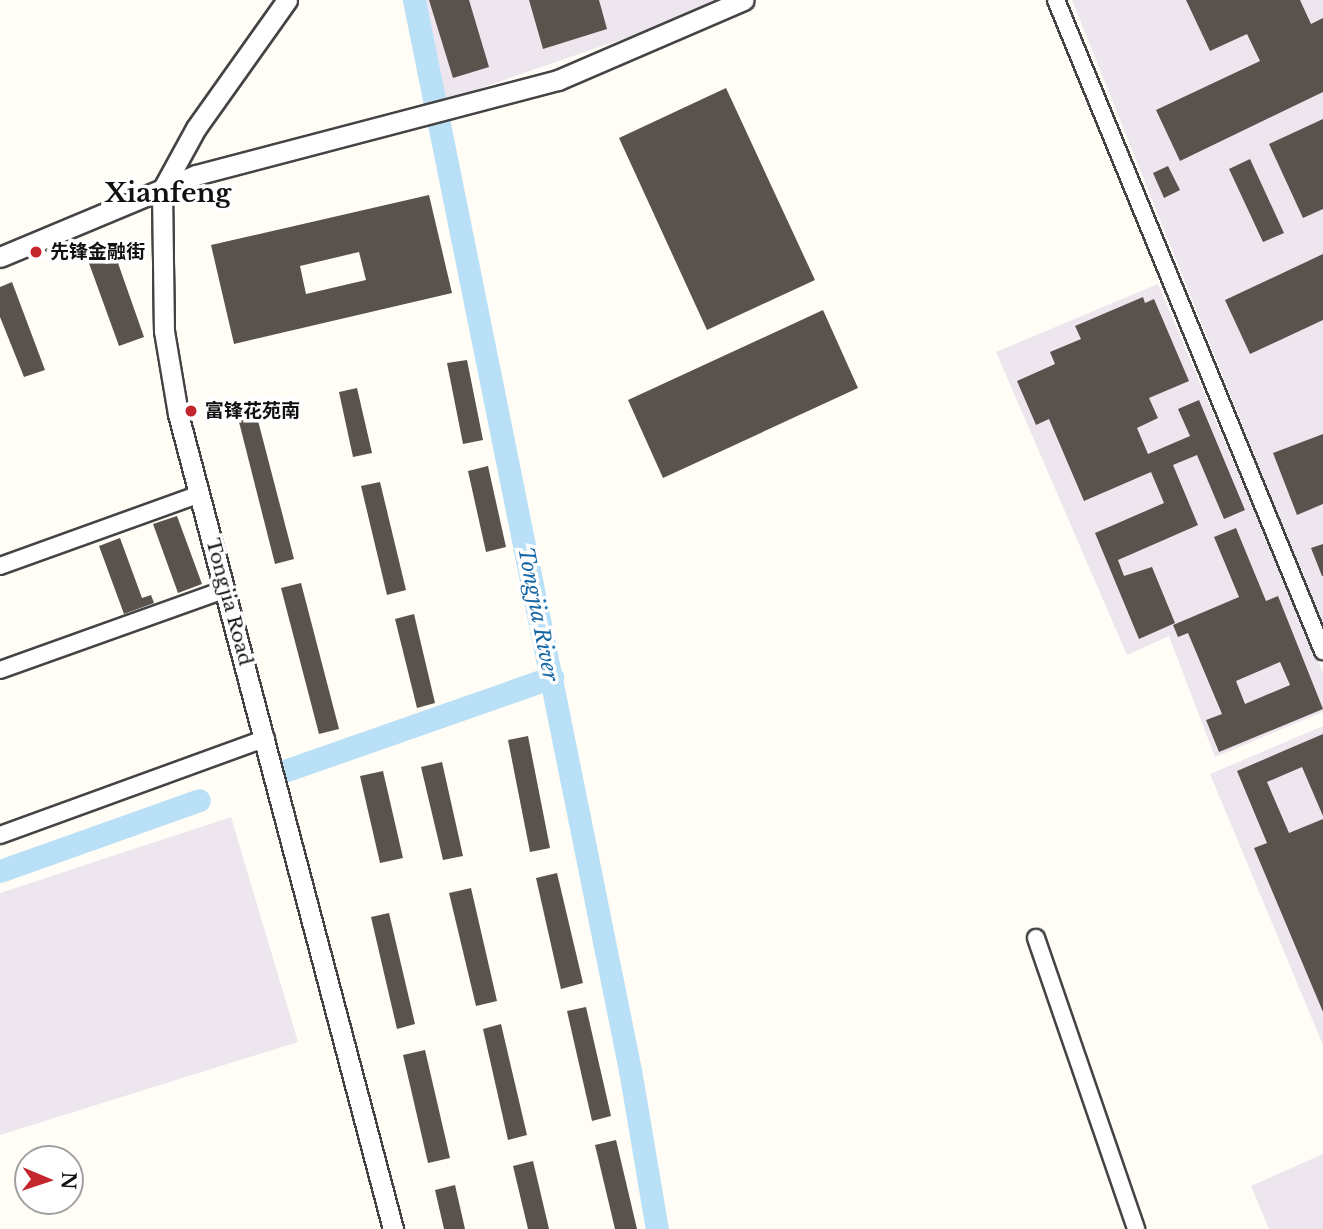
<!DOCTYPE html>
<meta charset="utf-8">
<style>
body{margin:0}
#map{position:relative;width:1323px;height:1229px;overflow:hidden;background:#fffdf5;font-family:"Libre Baskerville","Noto Sans SC",serif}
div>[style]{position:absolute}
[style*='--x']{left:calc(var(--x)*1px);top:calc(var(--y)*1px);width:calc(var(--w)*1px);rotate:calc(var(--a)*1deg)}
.industrial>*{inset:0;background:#eee6ef}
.river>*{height:23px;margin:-11.5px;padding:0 11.5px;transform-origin:11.5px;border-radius:11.5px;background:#b9e0f7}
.building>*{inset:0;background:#5a524d}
.roads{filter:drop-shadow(2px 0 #444) drop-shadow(-2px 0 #444) drop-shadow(0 2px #444) drop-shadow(0 -2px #444)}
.minor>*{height:16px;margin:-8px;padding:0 8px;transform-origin:8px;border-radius:8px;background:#fff}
.tertiary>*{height:19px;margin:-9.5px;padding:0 9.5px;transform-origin:9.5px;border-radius:9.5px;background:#fff}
.dots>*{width:19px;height:19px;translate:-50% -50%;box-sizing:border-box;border:4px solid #fff;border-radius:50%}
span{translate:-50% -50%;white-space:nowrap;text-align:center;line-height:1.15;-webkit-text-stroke:7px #fff;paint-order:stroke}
.poi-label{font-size:19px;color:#111;font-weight:700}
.left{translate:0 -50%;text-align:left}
.street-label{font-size:19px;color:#111}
.water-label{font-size:21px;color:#1768a6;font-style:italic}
.district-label{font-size:26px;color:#111;font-weight:700}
.north{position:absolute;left:14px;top:1145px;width:70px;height:70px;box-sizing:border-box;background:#fff;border:2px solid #a0a0a0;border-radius:50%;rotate:92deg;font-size:19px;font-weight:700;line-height:28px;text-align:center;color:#111}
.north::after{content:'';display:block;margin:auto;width:24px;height:32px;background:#c4262e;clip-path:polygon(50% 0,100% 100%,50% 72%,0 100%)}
</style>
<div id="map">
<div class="industrial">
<i style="clip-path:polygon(420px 0,720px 0,669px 23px,443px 101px)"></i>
<i style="clip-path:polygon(1072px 0,1323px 0,1323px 624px,1302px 574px)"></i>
<i style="clip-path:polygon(1158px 284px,1323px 673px,1323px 712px,1215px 757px,1169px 636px,1127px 655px,996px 352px)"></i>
<i style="clip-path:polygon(1323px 726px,1323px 1045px,1210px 774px)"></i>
<i style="clip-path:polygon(231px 817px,298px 1042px,0 1135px,0 893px)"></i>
<i style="clip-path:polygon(1323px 1154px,1323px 1229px,1269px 1229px,1251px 1186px)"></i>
</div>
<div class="river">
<i style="--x:414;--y:0;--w:1092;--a:78.59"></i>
<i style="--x:630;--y:1070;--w:161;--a:80.4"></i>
<i style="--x:287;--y:770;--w:281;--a:-19.3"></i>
<i style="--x:0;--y:871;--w:211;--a:-19.6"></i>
</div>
<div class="building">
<i style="clip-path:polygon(429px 0,469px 0,489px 67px,453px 78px)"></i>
<i style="clip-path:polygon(529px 0,599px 0,607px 29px,543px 49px)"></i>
<i style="clip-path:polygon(1186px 0,1300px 0,1311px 24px,1323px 18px,1323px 92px,1180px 161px,1156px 110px,1260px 61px,1247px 34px,1210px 51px)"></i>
<i style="clip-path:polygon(726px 88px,815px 280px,707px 330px,619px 138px)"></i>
<i style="clip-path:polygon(1323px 119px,1323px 209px,1303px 218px,1269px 144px)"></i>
<i style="clip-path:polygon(1250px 159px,1284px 233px,1263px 242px,1229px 169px)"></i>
<i style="clip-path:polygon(1168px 166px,1180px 190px,1164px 198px,1153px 173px)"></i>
<i style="clip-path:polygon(evenodd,429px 195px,452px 293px,234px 344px,211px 245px,429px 195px,359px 252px,366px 280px,306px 294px,300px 266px,359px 252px)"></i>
<i style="clip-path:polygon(112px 246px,144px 337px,119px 346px,86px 255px)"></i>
<i style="clip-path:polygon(1323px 254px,1323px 320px,1250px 354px,1225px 300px)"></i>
<i style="clip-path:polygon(12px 282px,45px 370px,24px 377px,0 317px,0 287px)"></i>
<i style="clip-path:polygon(1143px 297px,1145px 303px,1154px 299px,1189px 381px,1149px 398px,1158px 418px,1137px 428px,1148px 454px,1190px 436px,1178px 409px,1199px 400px,1245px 510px,1224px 519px,1197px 455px,1173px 465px,1198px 525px,1118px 560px,1124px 576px,1152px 567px,1175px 623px,1139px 639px,1095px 533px,1164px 503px,1151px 472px,1084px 501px,1049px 419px,1036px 425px,1017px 381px,1055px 364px,1050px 352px,1081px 339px,1075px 326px)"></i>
<i style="clip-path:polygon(823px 310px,858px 388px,663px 478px,628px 400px)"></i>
<i style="clip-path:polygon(467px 360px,483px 440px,463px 444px,447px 363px)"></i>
<i style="clip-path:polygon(357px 388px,372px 453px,353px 457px,339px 392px)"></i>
<i style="clip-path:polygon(256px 413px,294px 559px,275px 564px,238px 418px)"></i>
<i style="clip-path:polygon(1323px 434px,1323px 504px,1297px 515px,1273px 453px)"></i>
<i style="clip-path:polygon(488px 466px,506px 547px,486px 552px,468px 471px)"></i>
<i style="clip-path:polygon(380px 482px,406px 590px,387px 595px,361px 486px)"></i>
<i style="clip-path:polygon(177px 516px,202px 584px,178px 593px,153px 524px)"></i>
<i style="clip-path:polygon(evenodd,1236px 528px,1266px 601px,1278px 596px,1323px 709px,1219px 752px,1206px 720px,1222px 714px,1188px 633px,1178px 637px,1173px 625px,1239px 597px,1214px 537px,1236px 528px,1280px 662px,1290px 685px,1245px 704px,1236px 681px,1280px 662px)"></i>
<i style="clip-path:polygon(120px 538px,142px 598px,151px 595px,154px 603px,124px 614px,99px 546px)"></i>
<i style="clip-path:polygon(1323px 544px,1323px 576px,1322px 576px,1311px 548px)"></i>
<i style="clip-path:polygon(301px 583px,339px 729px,319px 734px,281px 588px)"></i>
<i style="clip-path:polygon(414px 614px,435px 703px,417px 708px,395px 619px)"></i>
<i style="clip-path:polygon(1323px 734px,1323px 816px,1302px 767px,1267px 782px,1289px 833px,1323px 819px,1323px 1012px,1254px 848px,1267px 843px,1237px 771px)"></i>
<i style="clip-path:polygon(528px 736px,550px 848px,530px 852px,508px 740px)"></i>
<i style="clip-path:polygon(442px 762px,463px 856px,443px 860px,421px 767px)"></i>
<i style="clip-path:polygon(383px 771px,403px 858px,380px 863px,360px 776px)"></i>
<i style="clip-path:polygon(557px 873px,583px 983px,561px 989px,536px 878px)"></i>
<i style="clip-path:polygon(471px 888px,497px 1001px,476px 1006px,449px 893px)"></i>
<i style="clip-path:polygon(389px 913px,415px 1024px,397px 1029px,371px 917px)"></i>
<i style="clip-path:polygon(586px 1007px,611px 1116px,592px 1121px,567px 1011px)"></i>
<i style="clip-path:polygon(501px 1024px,527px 1135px,508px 1140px,483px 1029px)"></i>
<i style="clip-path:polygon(425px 1050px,450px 1158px,428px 1163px,403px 1055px)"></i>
<i style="clip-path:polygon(616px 1140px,637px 1229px,615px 1229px,595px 1145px)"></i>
<i style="clip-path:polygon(533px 1161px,549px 1229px,528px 1229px,513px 1166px)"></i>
<i style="clip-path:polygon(455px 1185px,465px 1229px,444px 1229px,435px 1190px)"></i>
</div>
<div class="roads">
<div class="minor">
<i style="--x:1056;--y:0;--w:704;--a:67.7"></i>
<i style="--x:0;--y:566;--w:213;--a:-19.8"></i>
<i style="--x:0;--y:670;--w:240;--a:-19.7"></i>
<i style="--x:0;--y:835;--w:283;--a:-20"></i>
<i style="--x:1036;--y:938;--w:308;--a:71"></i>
</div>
<div class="tertiary">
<i style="--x:287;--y:0;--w:157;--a:125.4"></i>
<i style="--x:196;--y:128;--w:71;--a:118.7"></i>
<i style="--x:162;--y:190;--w:141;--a:89.2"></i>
<i style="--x:164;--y:331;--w:84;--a:80.4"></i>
<i style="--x:178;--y:414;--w:843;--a:75.22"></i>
<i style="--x:0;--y:257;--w:212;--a:-22.7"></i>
<i style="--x:196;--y:175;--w:374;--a:-14.7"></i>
<i style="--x:558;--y:80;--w:202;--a:-23.3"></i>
</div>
</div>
<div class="dots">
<i style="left:36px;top:252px;background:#c4262e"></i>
<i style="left:191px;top:411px;background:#c4262e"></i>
</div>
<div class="poi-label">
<span class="left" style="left:50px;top:252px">先锋金融街</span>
<span class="left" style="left:205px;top:411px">富锋花苑南</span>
</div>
<div class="street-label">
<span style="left:229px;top:602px;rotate:75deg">Tongjia Road</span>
</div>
<div class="water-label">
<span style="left:538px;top:614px;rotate:79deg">Tongjia River</span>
</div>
<div class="district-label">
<span style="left:168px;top:194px">Xianfeng</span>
</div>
<div class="north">N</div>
</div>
